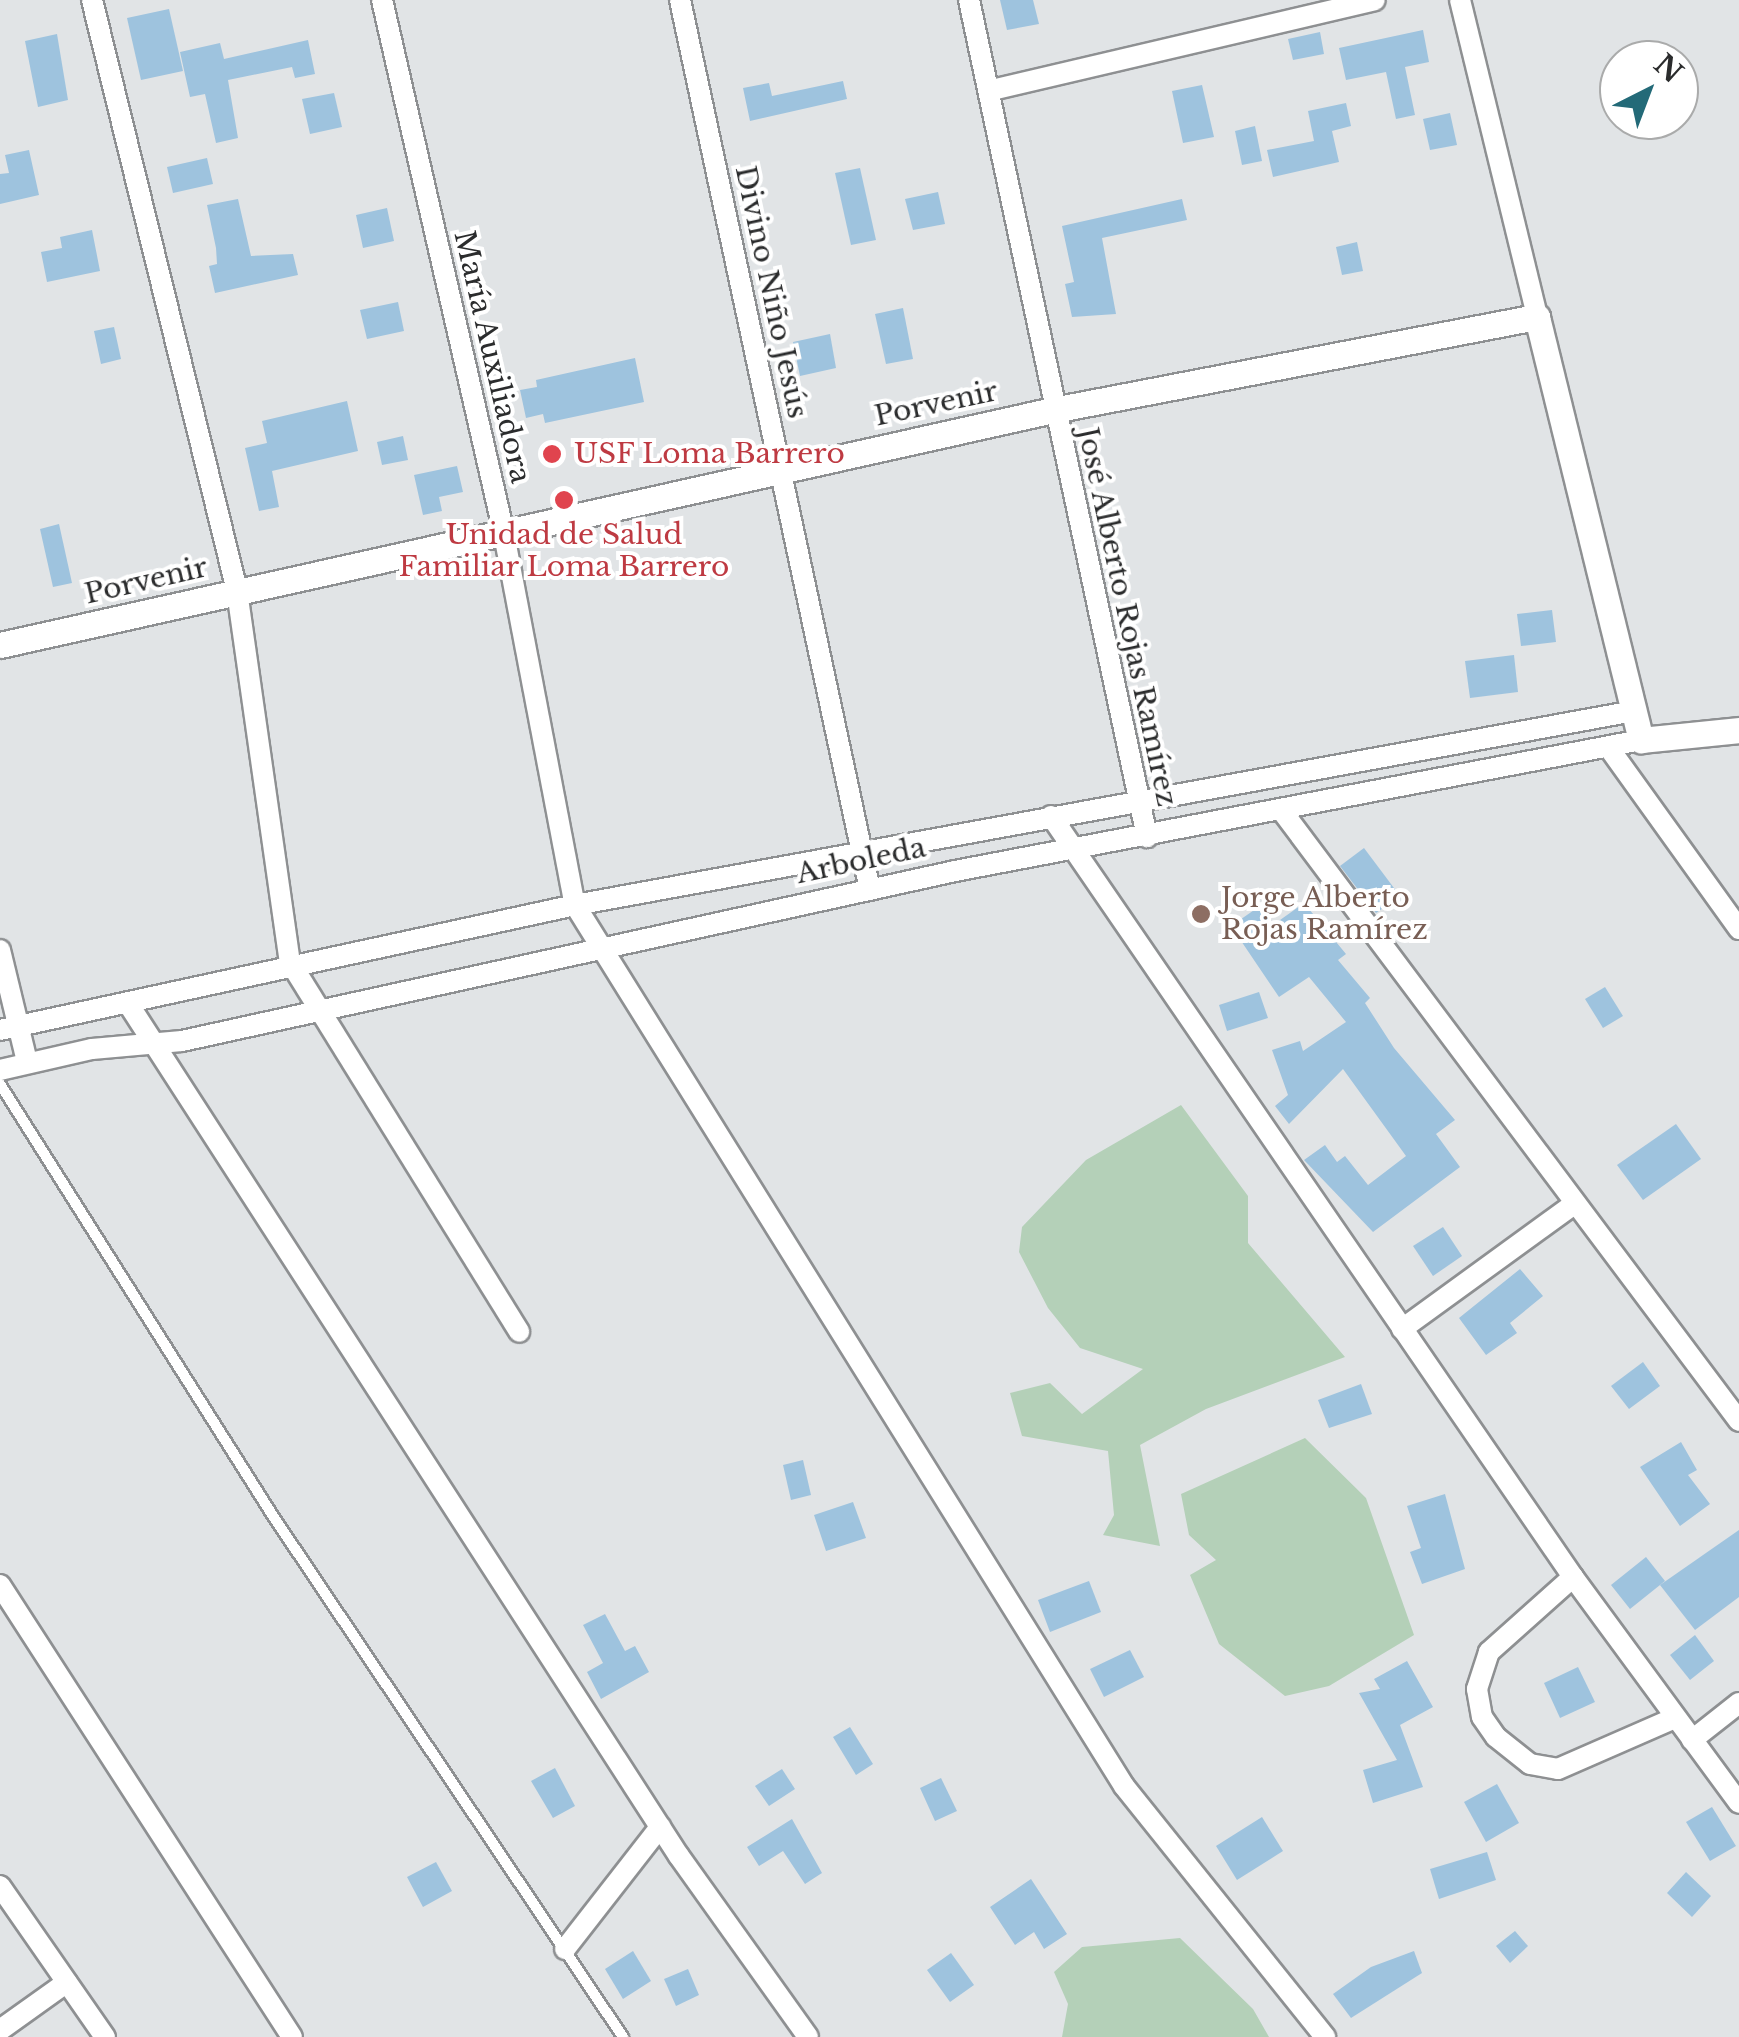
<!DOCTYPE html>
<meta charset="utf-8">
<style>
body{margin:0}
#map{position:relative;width:1739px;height:2037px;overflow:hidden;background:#e1e4e6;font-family:"Libre Baskerville",serif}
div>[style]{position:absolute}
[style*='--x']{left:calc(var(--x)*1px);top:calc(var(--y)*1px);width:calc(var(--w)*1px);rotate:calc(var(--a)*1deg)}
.green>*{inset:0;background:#b4d0b8}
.building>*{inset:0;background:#9ec3de}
.roads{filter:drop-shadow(2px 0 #8e9092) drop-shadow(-2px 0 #8e9092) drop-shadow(0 2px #8e9092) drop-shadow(0 -2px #8e9092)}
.service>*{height:10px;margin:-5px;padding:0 5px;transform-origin:5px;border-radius:5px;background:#fff}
.minor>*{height:20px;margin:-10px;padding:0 10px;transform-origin:10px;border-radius:10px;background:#fff}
.tertiary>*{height:25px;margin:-12.5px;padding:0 12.5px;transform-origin:12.5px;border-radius:12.5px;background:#fff}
.dots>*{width:28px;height:28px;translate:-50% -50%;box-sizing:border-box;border:5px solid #fff;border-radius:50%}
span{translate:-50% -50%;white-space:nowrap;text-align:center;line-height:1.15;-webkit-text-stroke:8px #fff;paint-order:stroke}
.street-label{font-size:28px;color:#2b2c2d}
.health-label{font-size:28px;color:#be3a42}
.left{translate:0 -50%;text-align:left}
.education-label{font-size:28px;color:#785e54}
.north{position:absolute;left:1599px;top:40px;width:100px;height:100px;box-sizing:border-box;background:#fff;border:2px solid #aaabab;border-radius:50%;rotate:42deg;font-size:28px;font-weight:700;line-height:40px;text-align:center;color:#2b2c2d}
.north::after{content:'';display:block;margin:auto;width:35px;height:45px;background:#236a78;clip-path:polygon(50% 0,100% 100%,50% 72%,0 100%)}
</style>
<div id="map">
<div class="green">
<i style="clip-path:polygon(1181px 1105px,1248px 1196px,1248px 1243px,1345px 1357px,1206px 1409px,1140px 1445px,1160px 1546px,1103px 1535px,1114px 1515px,1108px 1451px,1022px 1436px,1010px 1393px,1050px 1383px,1082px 1414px,1143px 1369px,1080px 1348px,1048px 1308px,1019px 1252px,1022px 1227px,1086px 1160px)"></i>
<i style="clip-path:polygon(1305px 1438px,1366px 1498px,1414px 1635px,1329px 1686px,1285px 1696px,1219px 1644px,1190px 1575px,1216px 1560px,1189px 1535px,1181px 1494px)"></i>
<i style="clip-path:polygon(1180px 1938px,1253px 2009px,1269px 2037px,1062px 2037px,1068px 2004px,1054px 1972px,1082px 1947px)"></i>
</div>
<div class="building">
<i style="clip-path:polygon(1000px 0,1033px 0,1039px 24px,1007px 30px)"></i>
<i style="clip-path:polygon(169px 9px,183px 71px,141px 80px,127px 18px)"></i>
<i style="clip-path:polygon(1423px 30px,1429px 62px,1405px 67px,1415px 115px,1396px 119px,1386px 72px,1346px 80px,1339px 48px)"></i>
<i style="clip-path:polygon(1320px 32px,1324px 54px,1293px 60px,1288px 39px)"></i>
<i style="clip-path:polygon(57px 34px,68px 100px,38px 107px,25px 41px)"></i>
<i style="clip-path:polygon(308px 40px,315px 74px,295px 78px,292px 67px,228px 80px,238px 138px,216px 143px,205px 94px,190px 97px,180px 52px,220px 43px,224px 59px)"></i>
<i style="clip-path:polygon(843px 81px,847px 99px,750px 121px,743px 88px,769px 83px,772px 96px)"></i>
<i style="clip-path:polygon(1202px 85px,1214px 137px,1183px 143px,1172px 91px)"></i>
<i style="clip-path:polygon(334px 93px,342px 127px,310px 134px,302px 99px)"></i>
<i style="clip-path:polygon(1346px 103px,1351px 126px,1332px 131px,1339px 162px,1273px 177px,1267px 150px,1314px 141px,1308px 111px)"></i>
<i style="clip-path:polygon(1450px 113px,1457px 145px,1430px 150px,1423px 119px)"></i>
<i style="clip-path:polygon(1255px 126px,1262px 161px,1242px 165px,1235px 131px)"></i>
<i style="clip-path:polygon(29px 150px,39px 195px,0 204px,0 174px,9px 173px,5px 155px)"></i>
<i style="clip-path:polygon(207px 158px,213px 184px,173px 193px,167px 167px)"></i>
<i style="clip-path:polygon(860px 168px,876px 240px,851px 245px,835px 173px)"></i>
<i style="clip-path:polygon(938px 192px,945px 224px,913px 230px,905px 199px)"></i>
<i style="clip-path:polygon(238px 199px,251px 256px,293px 254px,298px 275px,215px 293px,209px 266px,217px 264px,216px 248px,207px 205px)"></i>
<i style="clip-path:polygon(1182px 199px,1187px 220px,1102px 238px,1116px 314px,1072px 317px,1065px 284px,1074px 282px,1062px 226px)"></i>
<i style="clip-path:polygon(387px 208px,394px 241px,363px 248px,356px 215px)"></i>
<i style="clip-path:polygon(92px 230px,100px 271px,47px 282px,41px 252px,62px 248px,60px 237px)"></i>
<i style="clip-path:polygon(1357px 242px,1363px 271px,1342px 275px,1336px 247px)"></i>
<i style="clip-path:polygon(398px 302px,404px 331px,367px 339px,360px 310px)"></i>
<i style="clip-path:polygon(903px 308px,913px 359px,886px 364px,875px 314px)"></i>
<i style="clip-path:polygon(114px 327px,121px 359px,101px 364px,94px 331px)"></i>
<i style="clip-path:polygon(830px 334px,836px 368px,800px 376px,793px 342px)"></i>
<i style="clip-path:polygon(635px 358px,644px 402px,545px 423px,543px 414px,526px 418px,520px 390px,537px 387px,536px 380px)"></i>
<i style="clip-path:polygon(347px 401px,358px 451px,272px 471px,279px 507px,259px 511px,245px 448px,267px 443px,262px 421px)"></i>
<i style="clip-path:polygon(403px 436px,408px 460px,382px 465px,377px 442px)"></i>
<i style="clip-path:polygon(457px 466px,463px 492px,439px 497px,442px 511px,423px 515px,414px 475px)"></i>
<i style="clip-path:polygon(59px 524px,72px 583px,53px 587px,40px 529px)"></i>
<i style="clip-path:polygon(1552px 610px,1556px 642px,1521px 646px,1517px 614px)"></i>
<i style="clip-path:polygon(1514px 655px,1518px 692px,1470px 698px,1465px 661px)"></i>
<i style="clip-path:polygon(1364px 848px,1400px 896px,1376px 913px,1340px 866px)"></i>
<i style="clip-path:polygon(1304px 903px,1346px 954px,1338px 960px,1370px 998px,1365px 1003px,1394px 1048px,1455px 1120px,1436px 1134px,1460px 1167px,1373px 1232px,1304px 1160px,1325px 1145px,1337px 1162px,1345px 1156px,1368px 1185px,1406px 1156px,1343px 1069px,1289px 1124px,1275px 1106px,1288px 1095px,1272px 1050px,1300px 1041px,1303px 1051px,1346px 1022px,1309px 977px,1279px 997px,1231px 926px,1260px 906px,1273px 925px)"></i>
<i style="clip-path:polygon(1605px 987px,1623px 1016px,1603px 1028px,1585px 999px)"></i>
<i style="clip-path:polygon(1259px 992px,1268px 1018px,1227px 1031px,1219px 1005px)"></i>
<i style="clip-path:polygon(1676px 1124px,1701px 1159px,1643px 1200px,1617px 1165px)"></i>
<i style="clip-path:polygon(1443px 1227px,1462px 1256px,1433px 1276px,1413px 1246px)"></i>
<i style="clip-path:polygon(1520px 1269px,1543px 1296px,1510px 1323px,1517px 1333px,1486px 1355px,1459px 1318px)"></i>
<i style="clip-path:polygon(1643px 1362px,1660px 1386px,1629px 1409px,1611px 1386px)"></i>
<i style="clip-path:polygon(1361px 1384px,1372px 1414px,1329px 1428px,1318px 1400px)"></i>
<i style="clip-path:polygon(1681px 1442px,1697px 1470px,1688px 1475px,1710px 1504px,1680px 1526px,1640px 1467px)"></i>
<i style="clip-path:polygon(803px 1460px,811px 1495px,791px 1500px,783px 1465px)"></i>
<i style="clip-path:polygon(1445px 1494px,1465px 1569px,1422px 1584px,1410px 1552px,1421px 1548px,1407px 1506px)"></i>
<i style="clip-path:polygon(853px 1502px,866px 1538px,826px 1551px,814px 1515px)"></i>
<i style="clip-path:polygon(1739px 1530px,1739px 1597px,1695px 1630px,1660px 1585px)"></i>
<i style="clip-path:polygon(1646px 1557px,1665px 1581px,1630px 1609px,1611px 1585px)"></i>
<i style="clip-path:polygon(1089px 1581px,1101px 1612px,1050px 1632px,1038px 1600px)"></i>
<i style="clip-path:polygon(605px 1614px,625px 1651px,635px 1646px,649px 1672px,601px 1699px,587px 1672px,603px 1663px,583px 1625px)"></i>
<i style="clip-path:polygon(1695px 1635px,1714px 1661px,1690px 1680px,1670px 1655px)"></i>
<i style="clip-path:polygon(1130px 1650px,1144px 1677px,1104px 1697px,1090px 1669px)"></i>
<i style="clip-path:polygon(1407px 1661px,1433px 1707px,1400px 1725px,1423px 1787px,1373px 1803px,1363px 1770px,1397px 1760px,1359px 1693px,1380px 1689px,1374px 1679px)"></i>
<i style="clip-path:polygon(1578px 1667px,1595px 1702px,1560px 1718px,1544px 1683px)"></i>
<i style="clip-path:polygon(850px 1727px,873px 1764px,856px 1775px,833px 1737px)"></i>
<i style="clip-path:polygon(555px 1768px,575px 1806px,553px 1818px,531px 1781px)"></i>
<i style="clip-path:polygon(782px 1769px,795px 1789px,769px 1806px,755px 1786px)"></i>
<i style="clip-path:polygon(941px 1778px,957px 1811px,935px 1821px,920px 1788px)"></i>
<i style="clip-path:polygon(1497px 1784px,1519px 1823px,1486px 1842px,1464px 1802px)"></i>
<i style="clip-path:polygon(1712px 1807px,1736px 1846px,1710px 1861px,1686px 1822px)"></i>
<i style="clip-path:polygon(1262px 1817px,1283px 1851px,1237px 1880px,1216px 1846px)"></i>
<i style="clip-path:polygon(792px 1819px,822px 1873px,805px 1884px,783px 1851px,759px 1866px,747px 1847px)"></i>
<i style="clip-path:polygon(1487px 1852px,1496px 1880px,1439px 1899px,1430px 1869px)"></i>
<i style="clip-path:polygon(436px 1862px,452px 1891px,423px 1907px,407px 1877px)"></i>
<i style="clip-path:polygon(1686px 1872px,1711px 1896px,1692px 1917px,1667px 1893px)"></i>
<i style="clip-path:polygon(1031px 1879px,1067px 1934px,1044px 1949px,1034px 1932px,1015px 1945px,990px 1907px)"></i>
<i style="clip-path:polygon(1515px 1931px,1528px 1946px,1510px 1963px,1496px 1946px)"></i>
<i style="clip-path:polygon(633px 1951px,651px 1981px,623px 1999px,605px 1969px)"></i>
<i style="clip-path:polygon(1414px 1951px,1422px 1973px,1351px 2018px,1333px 1994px,1371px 1967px)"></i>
<i style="clip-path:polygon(951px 1953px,974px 1985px,950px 2002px,927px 1970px)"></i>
<i style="clip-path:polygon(688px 1969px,699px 1995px,676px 2006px,664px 1979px)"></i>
</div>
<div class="roads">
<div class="service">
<i style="--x:0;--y:1084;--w:511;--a:57.71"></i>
<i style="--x:273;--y:1516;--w:628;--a:56.11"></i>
</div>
<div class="minor">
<i style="--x:92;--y:0;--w:609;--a:76.21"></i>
<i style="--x:237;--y:591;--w:375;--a:81.9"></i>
<i style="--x:290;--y:962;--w:435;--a:58.2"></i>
<i style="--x:382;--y:0;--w:543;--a:77.12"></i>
<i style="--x:503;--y:529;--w:383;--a:79.2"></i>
<i style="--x:575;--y:905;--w:1038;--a:58.07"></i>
<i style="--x:1124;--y:1786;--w:322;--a:51.3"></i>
<i style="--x:680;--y:0;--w:910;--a:77.95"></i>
<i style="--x:969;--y:0;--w:856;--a:77.99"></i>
<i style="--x:1460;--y:0;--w:326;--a:76.3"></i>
<i style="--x:992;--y:90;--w:393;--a:-13.2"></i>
<i style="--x:1609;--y:748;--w:223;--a:54.3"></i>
<i style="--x:1282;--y:811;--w:762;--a:53.16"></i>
<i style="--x:1051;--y:816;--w:923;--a:55.55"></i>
<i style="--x:1573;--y:1577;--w:280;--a:53.7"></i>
<i style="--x:0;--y:950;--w:115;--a:76.4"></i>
<i style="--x:129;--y:1005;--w:1013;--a:57.13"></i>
<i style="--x:679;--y:1856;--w:222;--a:54.5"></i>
<i style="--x:0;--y:1030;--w:588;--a:-12.26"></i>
<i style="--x:575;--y:905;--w:1077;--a:-10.38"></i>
<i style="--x:0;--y:1070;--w:94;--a:-12.9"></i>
<i style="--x:92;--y:1049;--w:90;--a:-5.1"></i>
<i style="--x:182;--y:1041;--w:791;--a:-12.4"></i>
<i style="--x:955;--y:871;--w:698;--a:-10.81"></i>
<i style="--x:1402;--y:1329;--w:213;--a:-36"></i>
<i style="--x:1573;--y:1577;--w:113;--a:138.2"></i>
<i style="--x:1489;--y:1652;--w:39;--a:108"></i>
<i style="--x:1477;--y:1689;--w:28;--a:80"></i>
<i style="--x:1482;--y:1717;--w:24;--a:55"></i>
<i style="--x:1496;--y:1737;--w:43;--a:38.5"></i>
<i style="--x:1530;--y:1764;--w:28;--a:10"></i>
<i style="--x:1558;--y:1769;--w:128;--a:-23.6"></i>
<i style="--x:0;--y:1585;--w:538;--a:57.14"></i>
<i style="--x:1692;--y:1740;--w:60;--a:-38.2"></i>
<i style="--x:0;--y:1886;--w:184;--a:55.2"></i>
<i style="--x:565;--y:1949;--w:155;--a:-52.1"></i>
<i style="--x:0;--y:2030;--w:82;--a:-35.6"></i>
</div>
<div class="tertiary">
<i style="--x:0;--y:645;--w:1079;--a:-12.58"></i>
<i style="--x:1053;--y:410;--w:493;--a:-10.9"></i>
<i style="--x:1537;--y:317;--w:436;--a:76.2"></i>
<i style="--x:1641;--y:740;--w:99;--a:-5.8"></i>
</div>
</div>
<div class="dots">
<i style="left:552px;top:454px;background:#e0444e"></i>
<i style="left:564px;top:500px;background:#e0444e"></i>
<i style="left:1201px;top:914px;background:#8d6e63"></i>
</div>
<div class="street-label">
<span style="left:771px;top:292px;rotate:78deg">Divino Niño Jesús</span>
<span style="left:492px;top:357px;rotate:77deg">María Auxiliadora</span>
<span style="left:936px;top:404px;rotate:-12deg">Porvenir</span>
<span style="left:146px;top:581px;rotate:-13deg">Porvenir</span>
<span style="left:1127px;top:617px;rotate:78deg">José Alberto Rojas Ramírez</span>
<span style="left:861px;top:861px;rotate:-12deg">Arboleda</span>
</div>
<div class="health-label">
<span class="left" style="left:574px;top:454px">USF Loma Barrero</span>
<span style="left:564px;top:551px">Unidad de Salud<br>Familiar Loma Barrero</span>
</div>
<div class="education-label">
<span class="left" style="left:1221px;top:914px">Jorge Alberto<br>Rojas Ramírez</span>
</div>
<div class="north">N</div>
</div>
